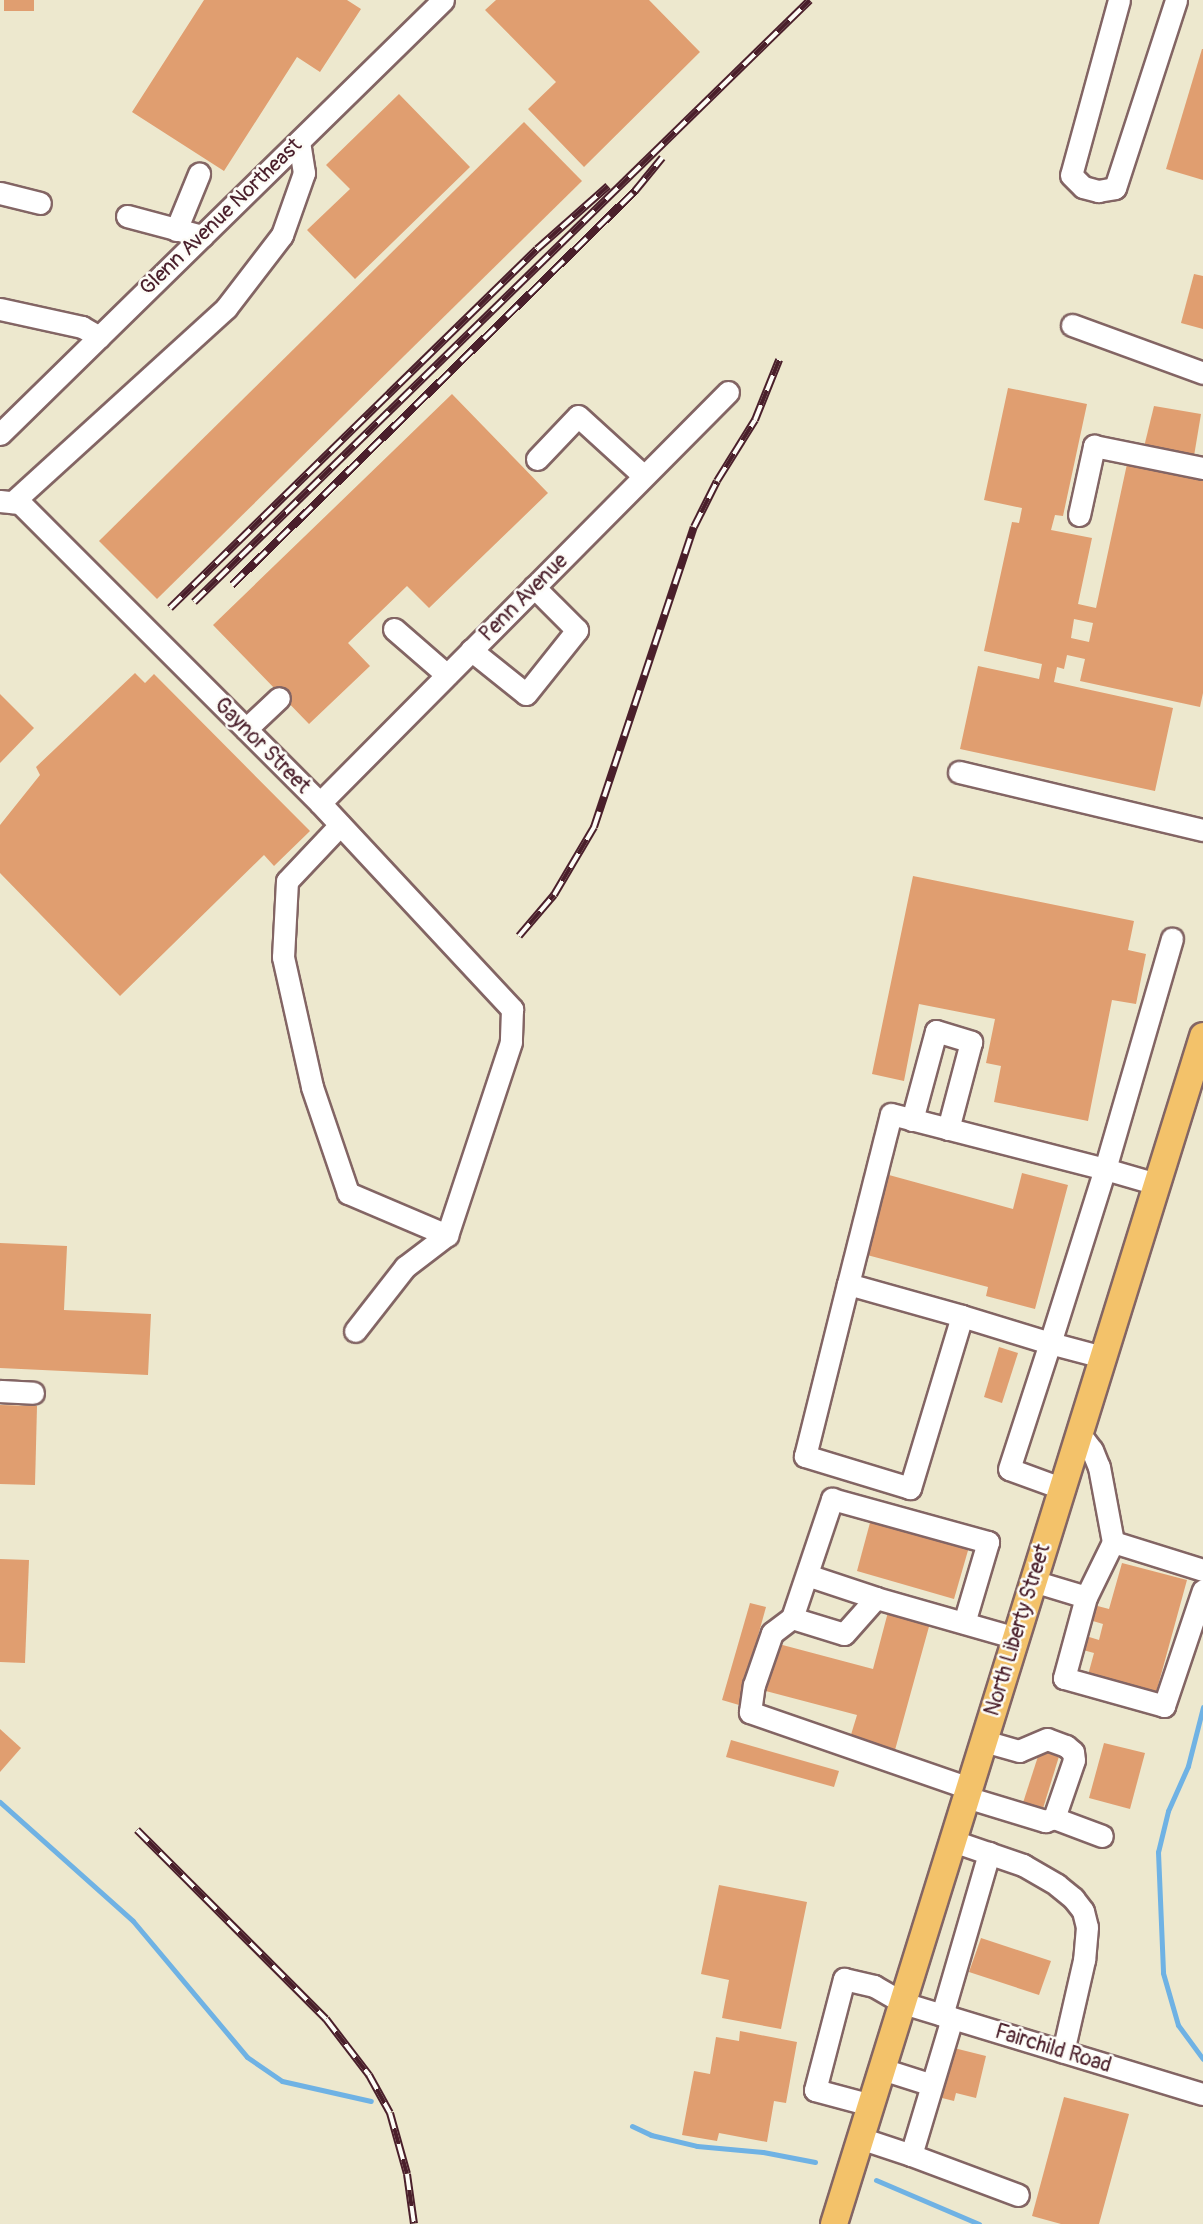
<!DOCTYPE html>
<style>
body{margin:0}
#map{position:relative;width:1203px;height:2224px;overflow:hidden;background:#ede8ce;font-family:Pangolin,sans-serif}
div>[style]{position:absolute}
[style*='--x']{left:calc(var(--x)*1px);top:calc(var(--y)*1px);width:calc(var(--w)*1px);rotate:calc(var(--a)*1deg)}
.stream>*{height:5px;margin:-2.5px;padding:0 2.5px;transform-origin:2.5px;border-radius:2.5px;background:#6fb2e4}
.building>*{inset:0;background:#e09e70}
.roads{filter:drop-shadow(2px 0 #836564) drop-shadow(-2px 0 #836564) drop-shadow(0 2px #836564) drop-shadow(0 -2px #836564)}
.minor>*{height:21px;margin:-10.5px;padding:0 10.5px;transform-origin:10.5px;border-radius:10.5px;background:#fff}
.major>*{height:26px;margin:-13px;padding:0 13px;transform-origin:13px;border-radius:13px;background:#f3c26a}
.rail>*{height:8px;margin-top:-4px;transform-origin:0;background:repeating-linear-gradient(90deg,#fdfcf7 0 16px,#4a1f2b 0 32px);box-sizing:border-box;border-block:2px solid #4a1f2b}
span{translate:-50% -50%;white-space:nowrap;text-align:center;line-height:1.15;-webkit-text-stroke:5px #fdfcf7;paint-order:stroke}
.street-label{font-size:21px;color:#4a1f2b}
</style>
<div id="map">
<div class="stream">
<i style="--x:1203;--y:1707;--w:61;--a:104.3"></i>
<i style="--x:1188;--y:1766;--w:49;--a:114"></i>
<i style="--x:1168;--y:1811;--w:42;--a:103.7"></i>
<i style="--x:1158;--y:1852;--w:121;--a:87.6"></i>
<i style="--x:1163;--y:1973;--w:54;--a:73.9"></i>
<i style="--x:1178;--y:2025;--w:42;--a:53.7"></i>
<i style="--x:0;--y:1802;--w:178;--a:41.8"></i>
<i style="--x:133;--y:1921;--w:177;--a:50"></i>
<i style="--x:247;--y:2057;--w:42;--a:34.4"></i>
<i style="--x:282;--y:2081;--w:91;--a:12.7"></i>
<i style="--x:632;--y:2126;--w:21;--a:25"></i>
<i style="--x:651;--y:2135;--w:47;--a:13.4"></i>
<i style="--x:697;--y:2146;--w:66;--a:5.2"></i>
<i style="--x:763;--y:2152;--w:53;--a:10.9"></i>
<i style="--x:876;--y:2180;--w:112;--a:23.1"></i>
</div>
<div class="building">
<i style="clip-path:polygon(4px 0,34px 0,34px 11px,4px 11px)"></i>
<i style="clip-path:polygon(204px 0,347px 0,361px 9px,320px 72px,297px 57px,224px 171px,132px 112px)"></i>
<i style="clip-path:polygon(496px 0,649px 0,700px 52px,584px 167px,528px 109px,556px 82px,485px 10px)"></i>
<i style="clip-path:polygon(1202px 49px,1203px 49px,1203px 180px,1166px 169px)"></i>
<i style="clip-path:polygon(399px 94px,470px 167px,355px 279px,307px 230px,350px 189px,326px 165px)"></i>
<i style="clip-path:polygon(524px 122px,582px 181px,157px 599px,99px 541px)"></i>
<i style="clip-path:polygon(1194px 274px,1203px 276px,1203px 329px,1181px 323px)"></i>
<i style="clip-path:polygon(evenodd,1008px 388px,1087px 404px,1063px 516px,1055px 515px,1051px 530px,1092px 538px,1078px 604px,1096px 608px,1127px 464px,1203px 480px,1203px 693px,1200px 707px,1080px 681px,1085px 659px,1067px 655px,1064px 669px,1057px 667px,1054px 682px,1173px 708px,1155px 791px,960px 749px,978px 666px,1039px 679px,1042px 664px,984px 651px,1012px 522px,1019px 523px,1022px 508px,984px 500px,1008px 388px,1074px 619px,1093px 623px,1089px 642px,1071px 638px,1074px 619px)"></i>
<i style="clip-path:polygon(452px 394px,548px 493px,429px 608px,407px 586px,348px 643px,370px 666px,309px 724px,213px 625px)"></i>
<i style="clip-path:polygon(1154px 406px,1201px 414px,1194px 456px,1144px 447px)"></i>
<i style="clip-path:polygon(135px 673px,145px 683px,154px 674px,310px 831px,274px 866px,264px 855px,120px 996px,0 873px,0 825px,40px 775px,36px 767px)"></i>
<i style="clip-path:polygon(0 694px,34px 728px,0 763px)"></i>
<i style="clip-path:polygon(913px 876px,1134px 921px,1128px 950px,1146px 954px,1136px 1004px,1112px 1000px,1088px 1121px,994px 1102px,1001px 1066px,986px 1063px,995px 1019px,919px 1004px,904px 1081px,872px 1074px)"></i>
<i style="clip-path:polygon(1022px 1173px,1068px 1185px,1035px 1309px,986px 1296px,988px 1287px,867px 1255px,889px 1175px,1013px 1209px)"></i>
<i style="clip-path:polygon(0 1243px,67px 1246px,64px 1310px,151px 1314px,148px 1375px,0 1368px)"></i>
<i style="clip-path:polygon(999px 1347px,1018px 1353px,1002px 1403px,984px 1397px)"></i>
<i style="clip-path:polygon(0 1405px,37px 1406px,35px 1485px,0 1484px)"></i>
<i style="clip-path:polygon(871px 1519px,969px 1547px,954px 1599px,857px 1571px)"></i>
<i style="clip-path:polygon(0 1559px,29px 1560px,25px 1663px,0 1662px)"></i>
<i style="clip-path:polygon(1122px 1563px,1187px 1580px,1156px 1693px,1088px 1675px,1094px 1653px,1083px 1650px,1086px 1636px,1099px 1640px,1103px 1624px,1086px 1619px,1090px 1604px,1109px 1609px)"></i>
<i style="clip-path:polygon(750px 1603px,766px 1607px,739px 1705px,722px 1700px)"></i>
<i style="clip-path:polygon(888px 1612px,930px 1623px,895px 1750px,850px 1738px,857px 1715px,762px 1690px,775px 1643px,873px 1669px)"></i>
<i style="clip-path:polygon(0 1729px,21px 1748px,0 1772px)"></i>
<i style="clip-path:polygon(731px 1740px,839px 1771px,834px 1787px,726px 1757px)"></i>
<i style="clip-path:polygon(1104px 1743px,1145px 1753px,1130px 1809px,1089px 1798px)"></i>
<i style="clip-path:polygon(1041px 1747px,1060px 1753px,1041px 1815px,1021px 1809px)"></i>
<i style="clip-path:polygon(719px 1885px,807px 1902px,781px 2029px,722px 2018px,729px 1980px,701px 1974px)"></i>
<i style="clip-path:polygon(981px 1938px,1051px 1961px,1039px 1995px,969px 1972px)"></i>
<i style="clip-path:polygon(740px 2031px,797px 2042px,786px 2103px,774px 2101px,767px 2142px,719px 2133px,717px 2141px,682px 2135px,694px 2071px,710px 2074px,716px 2037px,739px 2041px)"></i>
<i style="clip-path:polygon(950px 2047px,986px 2056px,976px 2098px,956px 2093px,954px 2101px,938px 2097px)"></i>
<i style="clip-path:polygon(1064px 2097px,1129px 2114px,1099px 2224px,1061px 2224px,1032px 2216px)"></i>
</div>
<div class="roads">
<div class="minor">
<i style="--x:1119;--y:0;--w:181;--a:105.3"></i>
<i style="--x:1071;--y:175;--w:17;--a:45"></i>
<i style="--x:1083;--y:187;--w:16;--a:15"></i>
<i style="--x:1098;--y:191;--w:17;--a:-10"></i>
<i style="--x:1115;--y:188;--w:198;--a:-72"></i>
<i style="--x:0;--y:193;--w:41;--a:14"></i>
<i style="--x:127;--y:216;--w:78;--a:14.9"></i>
<i style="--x:176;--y:230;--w:61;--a:-67.7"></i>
<i style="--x:0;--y:309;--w:84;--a:12.4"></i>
<i style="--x:82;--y:327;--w:20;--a:30"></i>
<i style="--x:1072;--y:325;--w:140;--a:20.1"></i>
<i style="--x:0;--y:434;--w:620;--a:-44.41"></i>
<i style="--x:537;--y:459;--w:59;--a:-46.4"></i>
<i style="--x:578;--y:416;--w:89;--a:42.3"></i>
<i style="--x:0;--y:501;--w:20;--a:6"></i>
<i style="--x:20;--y:503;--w:424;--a:45"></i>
<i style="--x:320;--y:803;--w:282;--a:47"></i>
<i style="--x:512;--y:1009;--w:33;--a:92"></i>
<i style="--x:511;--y:1042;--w:203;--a:108.3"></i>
<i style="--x:447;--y:1235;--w:53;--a:142.7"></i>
<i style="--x:405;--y:1267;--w:81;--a:128"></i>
<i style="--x:13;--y:502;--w:288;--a:-42.3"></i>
<i style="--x:226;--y:308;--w:92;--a:-52.5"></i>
<i style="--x:282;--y:235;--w:66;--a:-70.5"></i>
<i style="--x:304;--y:173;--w:32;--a:-99"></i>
<i style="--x:1079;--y:515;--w:71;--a:-77.7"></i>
<i style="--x:1094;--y:446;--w:111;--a:11.4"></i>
<i style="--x:394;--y:629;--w:70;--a:41"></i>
<i style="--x:471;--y:650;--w:70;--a:38.7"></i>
<i style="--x:526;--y:694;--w:82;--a:-51.4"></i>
<i style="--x:577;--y:630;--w:61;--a:-135"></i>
<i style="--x:246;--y:729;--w:45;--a:-43.2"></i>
<i style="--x:959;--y:772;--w:251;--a:13.4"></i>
<i style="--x:320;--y:803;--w:579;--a:-45.21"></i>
<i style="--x:340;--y:825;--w:77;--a:133.4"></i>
<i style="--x:287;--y:881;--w:76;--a:93"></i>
<i style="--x:283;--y:957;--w:133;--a:77.4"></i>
<i style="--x:312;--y:1087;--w:112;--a:71.2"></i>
<i style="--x:348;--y:1193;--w:108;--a:23"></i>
<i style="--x:912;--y:1120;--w:92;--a:-74.9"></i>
<i style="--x:936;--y:1031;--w:37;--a:17"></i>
<i style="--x:971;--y:1042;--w:90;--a:104.8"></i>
<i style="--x:848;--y:1284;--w:118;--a:15.7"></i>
<i style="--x:962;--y:1316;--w:180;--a:106.8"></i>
<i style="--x:910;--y:1488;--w:110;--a:-163.1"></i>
<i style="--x:805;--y:1456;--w:177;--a:-76"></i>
<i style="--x:848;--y:1284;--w:175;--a:-75.8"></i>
<i style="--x:891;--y:1114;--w:221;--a:14.4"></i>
<i style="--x:1105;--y:1169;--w:240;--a:-73.8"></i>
<i style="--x:962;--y:1316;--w:92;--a:17.1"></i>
<i style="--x:1050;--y:1343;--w:182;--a:-72.5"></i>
<i style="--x:1105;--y:1169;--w:54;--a:16.1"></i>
<i style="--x:0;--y:1391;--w:33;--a:3"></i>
<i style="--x:1079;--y:1433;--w:21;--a:53"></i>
<i style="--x:1092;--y:1450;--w:18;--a:68"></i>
<i style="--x:1099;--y:1467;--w:76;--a:79.4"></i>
<i style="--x:1061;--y:1488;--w:55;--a:-159.9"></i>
<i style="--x:1009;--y:1469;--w:133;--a:-72"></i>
<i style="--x:1050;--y:1343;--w:55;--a:14.8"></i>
<i style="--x:1203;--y:1570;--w:94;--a:-162.7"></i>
<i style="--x:1113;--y:1542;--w:61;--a:116.1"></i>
<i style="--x:1086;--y:1597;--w:84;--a:105.2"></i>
<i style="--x:1064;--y:1678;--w:104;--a:15.6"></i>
<i style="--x:1164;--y:1706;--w:122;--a:-71.4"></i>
<i style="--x:807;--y:1575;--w:73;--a:18.4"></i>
<i style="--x:1033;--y:1581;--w:55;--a:16.8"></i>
<i style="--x:792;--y:1618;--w:126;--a:-71.4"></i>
<i style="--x:832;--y:1499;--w:162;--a:15.4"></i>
<i style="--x:988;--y:1542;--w:84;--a:106.5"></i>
<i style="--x:969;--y:1788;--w:232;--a:-160.9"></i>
<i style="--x:750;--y:1712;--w:27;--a:-82"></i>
<i style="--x:754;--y:1685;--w:55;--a:-70.9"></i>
<i style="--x:772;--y:1633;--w:25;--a:-37"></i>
<i style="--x:792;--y:1618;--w:54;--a:17.1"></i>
<i style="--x:844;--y:1634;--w:48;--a:-48.4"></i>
<i style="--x:876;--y:1598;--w:146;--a:15.9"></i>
<i style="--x:966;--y:1797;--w:83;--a:16.9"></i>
<i style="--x:1045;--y:1821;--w:9;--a:-18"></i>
<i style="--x:1054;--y:1818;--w:61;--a:-71"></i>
<i style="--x:1074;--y:1760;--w:8;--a:-97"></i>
<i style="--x:1073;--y:1752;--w:9;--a:-139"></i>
<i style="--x:1066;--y:1746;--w:20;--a:-160"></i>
<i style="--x:1047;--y:1739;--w:30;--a:157"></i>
<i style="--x:1019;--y:1751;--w:36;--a:-164"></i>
<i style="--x:1054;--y:1818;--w:51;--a:20.6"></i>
<i style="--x:953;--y:1841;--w:74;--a:18.9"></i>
<i style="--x:1023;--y:1865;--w:39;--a:30"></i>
<i style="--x:1057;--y:1885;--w:21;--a:39"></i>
<i style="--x:1073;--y:1898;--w:16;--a:52"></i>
<i style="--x:1083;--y:1911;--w:16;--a:76"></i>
<i style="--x:1087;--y:1927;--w:33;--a:95"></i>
<i style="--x:1084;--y:1960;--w:94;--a:102.9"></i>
<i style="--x:942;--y:2015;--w:169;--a:-73.8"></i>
<i style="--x:882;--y:2069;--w:52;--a:17.7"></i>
<i style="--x:871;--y:2105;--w:58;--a:-165"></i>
<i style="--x:815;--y:2090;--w:115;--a:-75.4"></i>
<i style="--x:844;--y:1979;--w:31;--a:13"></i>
<i style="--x:874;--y:1986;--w:34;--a:30"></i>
<i style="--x:903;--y:2003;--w:313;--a:16.9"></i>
<i style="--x:860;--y:2138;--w:54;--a:18.4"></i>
<i style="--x:911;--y:2155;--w:143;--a:-73.3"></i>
<i style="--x:911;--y:2155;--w:114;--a:20.5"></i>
</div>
<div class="major">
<i style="--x:834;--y:2224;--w:1244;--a:-72.74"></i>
</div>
</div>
<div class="rail">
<i style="--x:232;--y:585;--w:564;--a:-44.35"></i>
<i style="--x:635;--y:191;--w:43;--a:-50.7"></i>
<i style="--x:194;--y:602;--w:861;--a:-44.34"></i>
<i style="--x:170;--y:608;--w:513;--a:-44.37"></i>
<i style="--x:537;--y:249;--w:95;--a:-41.6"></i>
<i style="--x:519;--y:936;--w:54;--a:-49.5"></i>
<i style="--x:554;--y:895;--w:79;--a:-59.5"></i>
<i style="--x:594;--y:827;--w:316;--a:-71.6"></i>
<i style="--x:694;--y:527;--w:51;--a:-63.4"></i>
<i style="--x:717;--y:481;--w:72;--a:-58.1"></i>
<i style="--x:755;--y:420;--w:65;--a:-68.2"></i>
<i style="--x:137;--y:1830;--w:267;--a:45"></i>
<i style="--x:326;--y:2019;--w:71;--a:52.5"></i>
<i style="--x:369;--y:2075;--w:43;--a:61.1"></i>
<i style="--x:390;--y:2113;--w:63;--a:74.4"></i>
<i style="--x:407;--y:2174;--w:50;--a:82"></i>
</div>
<div class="street-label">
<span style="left:221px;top:217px;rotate:-44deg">Glenn Avenue Northeast</span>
<span style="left:524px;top:598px;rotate:-45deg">Penn Avenue</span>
<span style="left:262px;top:746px;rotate:45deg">Gaynor Street</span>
<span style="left:1018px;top:1630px;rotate:-73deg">North Liberty Street</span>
<span style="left:1053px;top:2049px;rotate:17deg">Fairchild Road</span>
</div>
</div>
